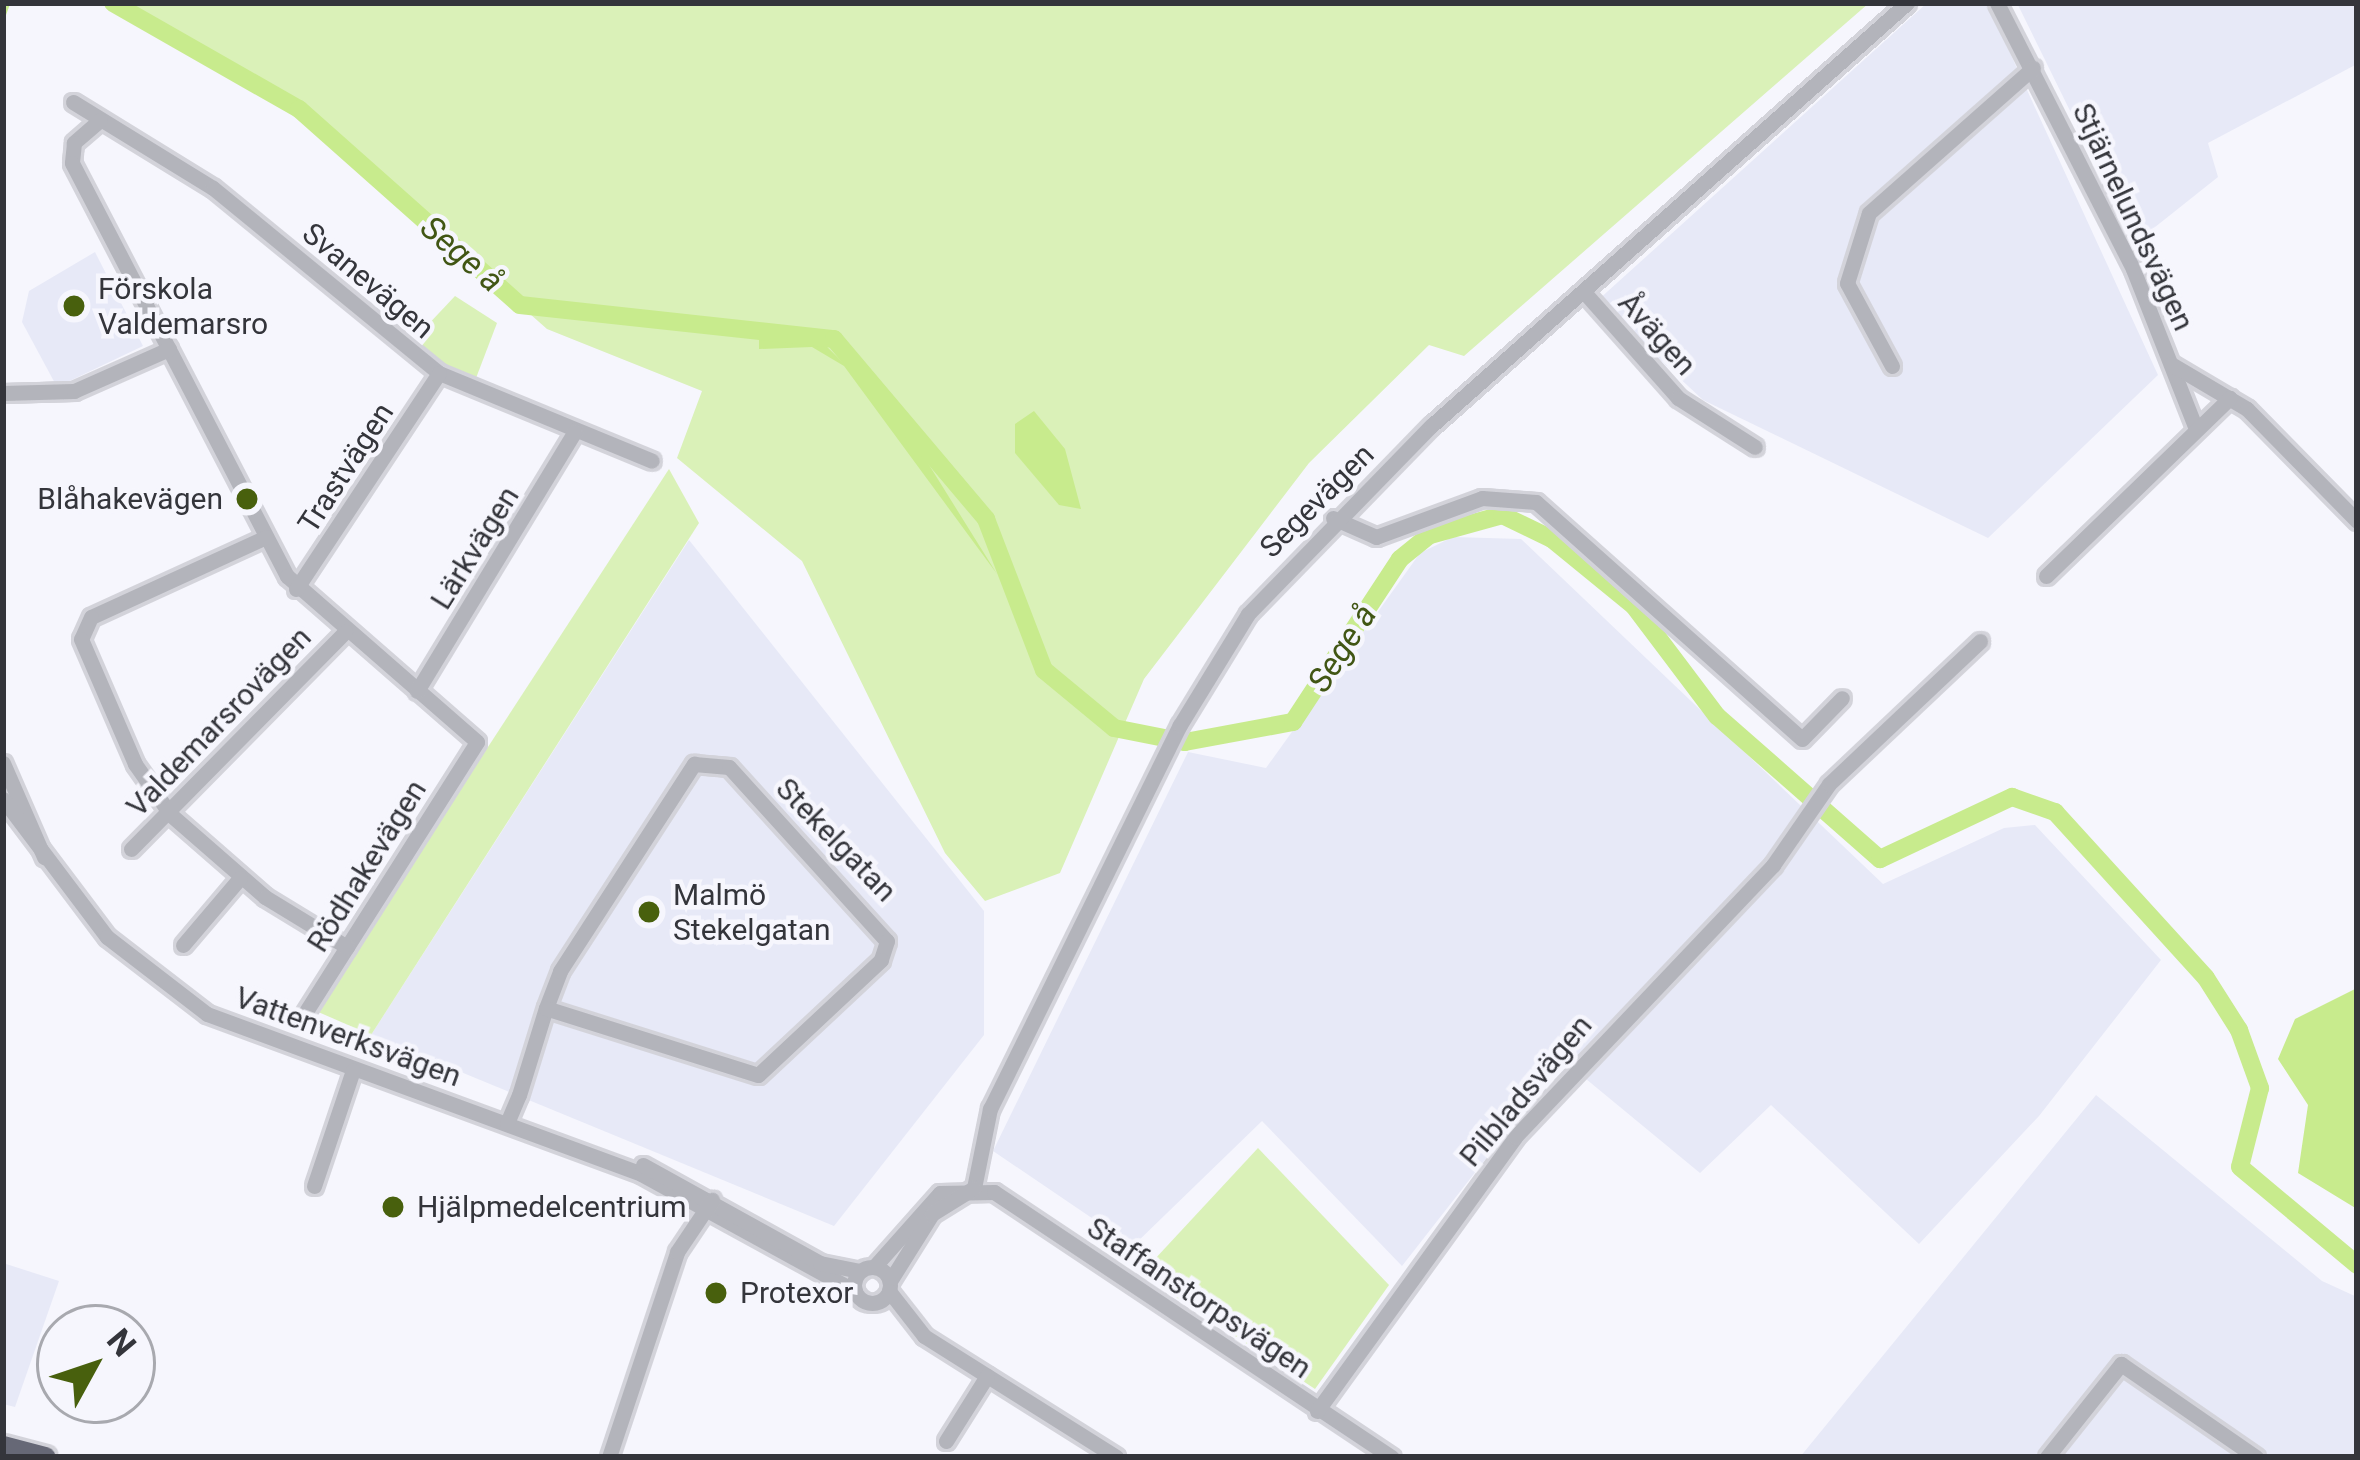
<!DOCTYPE html>
<meta charset="utf-8">
<style>
body{margin:0}
#map{position:relative;width:2360px;height:1460px;overflow:hidden;background:#f6f6fd;font-family:Roboto,sans-serif}
div>[style]{position:absolute}
[style*='--x']{left:calc(var(--x)*1px);top:calc(var(--y)*1px);width:calc(var(--w)*1px);rotate:calc(var(--a)*1deg)}
.built>*{inset:0;background:#e7e9f7}
.green>*{inset:0;background:#daf1b8}
.water>*{inset:0;background:#c8eb8d}
.stream>*{height:3px;margin:-1.5px;padding:0 1.5px;transform-origin:1.5px;border-radius:1.5px;background:#c8eb8d}
.river>*{height:18px;margin:-9px;padding:0 9px;transform-origin:9px;border-radius:9px;background:#c8eb8d}
.roads{filter:drop-shadow(3px 0 #d3d3da) drop-shadow(-3px 0 #d3d3da) drop-shadow(0 3px #d3d3da) drop-shadow(0 -3px #d3d3da)}
.minor>*{height:15px;margin:-7.5px;padding:0 7.5px;transform-origin:7.5px;border-radius:7.5px;background:#b3b4bb}
.minor>.ring{margin:-7.5px;padding:0;box-sizing:content-box;background:none;border:15px solid #b3b4bb;border-radius:50%}
.highway>*{height:21px;margin:-10.5px;padding:0 10.5px;transform-origin:10.5px;border-radius:10.5px;background:#666876}
.dots>*{width:33px;height:33px;translate:-50% -50%;box-sizing:border-box;border:6px solid #f6f6fd;border-radius:50%}
span{translate:-50% -50%;white-space:nowrap;text-align:center;line-height:1.15;-webkit-text-stroke:9px #f6f6fd;paint-order:stroke}
.street-label{font-size:30px;color:#34353b}
.poi-label{font-size:30px;color:#34353b}
.left{translate:0 -50%;text-align:left}
.right{translate:-100% -50%;text-align:right}
.water-label{font-size:33px;color:#415614;font-style:italic}
.frame{position:absolute;inset:0;border:6px solid #34353b;pointer-events:none}
.north{position:absolute;left:36px;top:1304px;width:120px;height:120px;box-sizing:border-box;background:#f6f6fd;border:3px solid #a8a9af;border-radius:50%;rotate:50deg;font-size:33px;font-weight:700;line-height:48px;text-align:center;color:#34353b}
.north::after{content:'';display:block;margin:auto;width:42px;height:54px;background:#48600d;clip-path:polygon(50% 0,100% 100%,50% 72%,0 100%)}
</style>
<div id="map">
<div class="built">
<i style="clip-path:polygon(1927px 3px,1987px 3px,2158px 375px,1988px 538px,1703px 400px,1597px 301px)"></i>
<i style="clip-path:polygon(2017px 3px,2357px 3px,2357px 64px,2208px 143px,2218px 177px,2135px 243px)"></i>
<i style="clip-path:polygon(95px 252px,143px 346px,57px 387px,22px 322px,29px 291px)"></i>
<i style="clip-path:polygon(1453px 537px,1521px 539px,1883px 884px,2004px 828px,2035px 825px,2161px 960px,2039px 1116px,1919px 1244px,1771px 1105px,1700px 1173px,1563px 1060px,1402px 1266px,1262px 1121px,1133px 1246px,993px 1151px,1188px 752px,1266px 768px,1420px 553px)"></i>
<i style="clip-path:polygon(689px 540px,984px 911px,984px 1035px,834px 1226px,371px 1035px)"></i>
<i style="clip-path:polygon(2096px 1095px,2322px 1281px,2357px 1297px,2357px 1457px,1800px 1457px)"></i>
<i style="clip-path:polygon(3px 1263px,59px 1281px,15px 1407px,3px 1404px)"></i>
</div>
<div class="green">
<i style="clip-path:polygon(113px 3px,1869px 3px,1464px 356px,1429px 345px,1309px 463px,1144px 679px,1060px 873px,985px 901px,945px 853px,802px 561px,677px 458px,702px 391px,547px 329px,299px 109px)"></i>
<i style="clip-path:polygon(455px 296px,497px 323px,473px 386px,408px 346px)"></i>
<i style="clip-path:polygon(669px 469px,699px 523px,371px 1035px,316px 1011px)"></i>
<i style="clip-path:polygon(1258px 1148px,1389px 1285px,1315px 1389px,1141px 1274px)"></i>
</div>
<div class="water">
<i style="clip-path:polygon(817px 337px,901px 420px,997px 574px,844px 366px,812px 347px,759px 349px,759px 338px)"></i>
<i style="clip-path:polygon(1034px 411px,1065px 449px,1081px 509px,1059px 505px,1015px 453px,1015px 424px)"></i>
<i style="clip-path:polygon(2357px 988px,2357px 1209px,2298px 1173px,2308px 1105px,2278px 1059px,2295px 1019px)"></i>
</div>
<div class="stream">
<i style="--x:3;--y:17;--w:15;--a:-70"></i>
<i style="--x:3;--y:77;--w:36;--a:90"></i>
</div>
<div class="river">
<i style="--x:113;--y:3;--w:214;--a:29.7"></i>
<i style="--x:299;--y:109;--w:295;--a:41.6"></i>
<i style="--x:520;--y:305;--w:316;--a:6.2"></i>
<i style="--x:834;--y:339;--w:236;--a:49.8"></i>
<i style="--x:986;--y:519;--w:162;--a:69"></i>
<i style="--x:1044;--y:670;--w:91;--a:39.6"></i>
<i style="--x:1114;--y:728;--w:72;--a:11.2"></i>
<i style="--x:1185;--y:742;--w:110;--a:-10.5"></i>
<i style="--x:1293;--y:722;--w:195;--a:-56.7"></i>
<i style="--x:1400;--y:559;--w:38;--a:-39"></i>
<i style="--x:1430;--y:535;--w:75;--a:-15.5"></i>
<i style="--x:1502;--y:515;--w:55;--a:25.6"></i>
<i style="--x:1552;--y:539;--w:106;--a:39.3"></i>
<i style="--x:1634;--y:606;--w:138;--a:53"></i>
<i style="--x:1717;--y:716;--w:217;--a:41.3"></i>
<i style="--x:1880;--y:859;--w:146;--a:-25.2"></i>
<i style="--x:2012;--y:797;--w:46;--a:19.2"></i>
<i style="--x:2055;--y:812;--w:224;--a:47.7"></i>
<i style="--x:2206;--y:978;--w:62;--a:57.6"></i>
<i style="--x:2239;--y:1030;--w:62;--a:70.1"></i>
<i style="--x:2260;--y:1088;--w:81;--a:104.2"></i>
<i style="--x:2240;--y:1167;--w:153;--a:39.9"></i>
</div>
<div class="roads">
<div class="minor">
<i style="--x:1997;--y:3;--w:299;--a:62.9"></i>
<i style="--x:2133;--y:269;--w:172;--a:68.5"></i>
<i style="--x:73;--y:102;--w:164;--a:31.6"></i>
<i style="--x:213;--y:188;--w:292;--a:39.3"></i>
<i style="--x:439;--y:373;--w:230;--a:22.4"></i>
<i style="--x:100;--y:120;--w:35;--a:139"></i>
<i style="--x:74;--y:143;--w:20;--a:96"></i>
<i style="--x:72;--y:163;--w:466;--a:62.5"></i>
<i style="--x:287;--y:576;--w:252;--a:41.1"></i>
<i style="--x:477;--y:742;--w:327;--a:122.4"></i>
<i style="--x:1584;--y:292;--w:142;--a:48.4"></i>
<i style="--x:1678;--y:398;--w:91;--a:32.5"></i>
<i style="--x:2171;--y:364;--w:88;--a:30.6"></i>
<i style="--x:2247;--y:409;--w:157;--a:45.5"></i>
<i style="--x:1892;--y:366;--w:94;--a:-118.5"></i>
<i style="--x:1847;--y:283;--w:73;--a:-72.6"></i>
<i style="--x:1869;--y:213;--w:219;--a:-41.5"></i>
<i style="--x:3;--y:393;--w:71;--a:-1.6"></i>
<i style="--x:74;--y:391;--w:104;--a:-23.9"></i>
<i style="--x:1333;--y:518;--w:47;--a:23.8"></i>
<i style="--x:1376;--y:537;--w:113;--a:-20.2"></i>
<i style="--x:1482;--y:498;--w:54;--a:4.2"></i>
<i style="--x:1536;--y:502;--w:356;--a:41.7"></i>
<i style="--x:1802;--y:739;--w:57;--a:-45.7"></i>
<i style="--x:266;--y:537;--w:192;--a:155.4"></i>
<i style="--x:91;--y:617;--w:24;--a:114"></i>
<i style="--x:81;--y:639;--w:136;--a:66.6"></i>
<i style="--x:135;--y:764;--w:62;--a:54.8"></i>
<i style="--x:171;--y:815;--w:125;--a:41.1"></i>
<i style="--x:265;--y:897;--w:96;--a:31.4"></i>
<i style="--x:2046;--y:576;--w:256;--a:-44.1"></i>
<i style="--x:296;--y:589;--w:259;--a:-56.5"></i>
<i style="--x:417;--y:691;--w:304;--a:-58.7"></i>
<i style="--x:3;--y:763;--w:103;--a:66.4"></i>
<i style="--x:3;--y:799;--w:173;--a:53"></i>
<i style="--x:107;--y:937;--w:126;--a:37.6"></i>
<i style="--x:207;--y:1014;--w:463;--a:20.2"></i>
<i style="--x:641;--y:1174;--w:244;--a:28.7"></i>
<i style="--x:131;--y:849;--w:305;--a:-45.4"></i>
<i style="--x:183;--y:945;--w:88;--a:-49.6"></i>
<i style="--x:507;--y:1123;--w:30;--a:-67"></i>
<i style="--x:519;--y:1095;--w:91;--a:-72.8"></i>
<i style="--x:546;--y:1008;--w:40;--a:-69"></i>
<i style="--x:560;--y:971;--w:247;--a:-57.1"></i>
<i style="--x:694;--y:764;--w:35;--a:5"></i>
<i style="--x:729;--y:767;--w:235;--a:47.8"></i>
<i style="--x:887;--y:941;--w:20;--a:108"></i>
<i style="--x:881;--y:960;--w:168;--a:136.9"></i>
<i style="--x:758;--y:1075;--w:222;--a:-162.5"></i>
<i style="--x:643;--y:1165;--w:202;--a:29"></i>
<i style="--x:820;--y:1263;--w:41;--a:11.3"></i>
<i style="--x:314;--y:1186;--w:122;--a:-71.4"></i>
<i style="--x:974;--y:1188;--w:81;--a:-78.6"></i>
<i style="--x:990;--y:1109;--w:428;--a:-63.7"></i>
<i style="--x:1180;--y:725;--w:130;--a:-58.5"></i>
<i style="--x:1248;--y:614;--w:262;--a:-45.8"></i>
<i style="--x:1431;--y:426;--w:637;--a:-41.63"></i>
<i class="ring" style="left:854px;top:1267px;width:21px;height:21px"></i>
<i style="--x:874;--y:1267;--w:99;--a:-48.3"></i>
<i style="--x:940;--y:1193;--w:54;--a:-1.1"></i>
<i style="--x:994;--y:1192;--w:478;--a:33.7"></i>
<i style="--x:890;--y:1281;--w:79;--a:-57.9"></i>
<i style="--x:932;--y:1214;--w:49;--a:-31.8"></i>
<i style="--x:889;--y:1291;--w:57;--a:52.1"></i>
<i style="--x:924;--y:1336;--w:227;--a:32.2"></i>
<i style="--x:1317;--y:1411;--w:338;--a:-54.1"></i>
<i style="--x:1515;--y:1137;--w:375;--a:-46.5"></i>
<i style="--x:1773;--y:865;--w:98;--a:-55.3"></i>
<i style="--x:1829;--y:784;--w:208;--a:-43.4"></i>
<i style="--x:946;--y:1441;--w:77;--a:-57.8"></i>
<i style="--x:609;--y:1457;--w:216;--a:-71.6"></i>
<i style="--x:677;--y:1252;--w:63;--a:-56.1"></i>
<i style="--x:2047;--y:1457;--w:119;--a:-51.5"></i>
<i style="--x:2121;--y:1364;--w:164;--a:34.6"></i>
</div>
<div class="highway">
<i style="--x:3;--y:1446;--w:43;--a:14.7"></i>
</div>
</div>
<div class="dots">
<i style="left:74px;top:306px;background:#48600d"></i>
<i style="left:247px;top:499px;background:#48600d"></i>
<i style="left:649px;top:912px;background:#48600d"></i>
<i style="left:393px;top:1207px;background:#48600d"></i>
<i style="left:716px;top:1293px;background:#48600d"></i>
</div>
<div class="street-label">
<span style="left:2133px;top:217px;rotate:65deg">Stjärnelundsvägen</span>
<span style="left:368px;top:281px;rotate:40deg">Svanevägen</span>
<span style="left:1657px;top:334px;rotate:48deg">Åvägen</span>
<span style="left:346px;top:468px;rotate:-57deg">Trastvägen</span>
<span style="left:1317px;top:501px;rotate:-45deg">Segevägen</span>
<span style="left:475px;top:548px;rotate:-58deg">Lärkvägen</span>
<span style="left:219px;top:722px;rotate:-46deg">Valdemarsrovägen</span>
<span style="left:836px;top:840px;rotate:46deg">Stekelgatan</span>
<span style="left:367px;top:866px;rotate:-58deg">Rödhakevägen</span>
<span style="left:348px;top:1037px;rotate:20deg">Vattenverksvägen</span>
<span style="left:1526px;top:1091px;rotate:-50deg">Pilbladsvägen</span>
<span style="left:1199px;top:1298px;rotate:34deg">Staffanstorpsvägen</span>
</div>
<div class="poi-label">
<span class="left" style="left:98px;top:306px">Förskola<br>Valdemarsro</span>
<span class="right" style="left:223px;top:499px">Blåhakevägen</span>
<span class="left" style="left:673px;top:912px">Malmö<br>Stekelgatan</span>
<span class="left" style="left:417px;top:1207px">Hjälpmedelcentrium</span>
<span class="left" style="left:740px;top:1293px">Protexor</span>
</div>
<div class="water-label">
<span style="left:462px;top:254px;rotate:41deg">Sege å</span>
<span style="left:1342px;top:648px;rotate:-57deg">Sege å</span>
</div>
<div class="frame"></div>
<div class="north">N</div>
</div>
